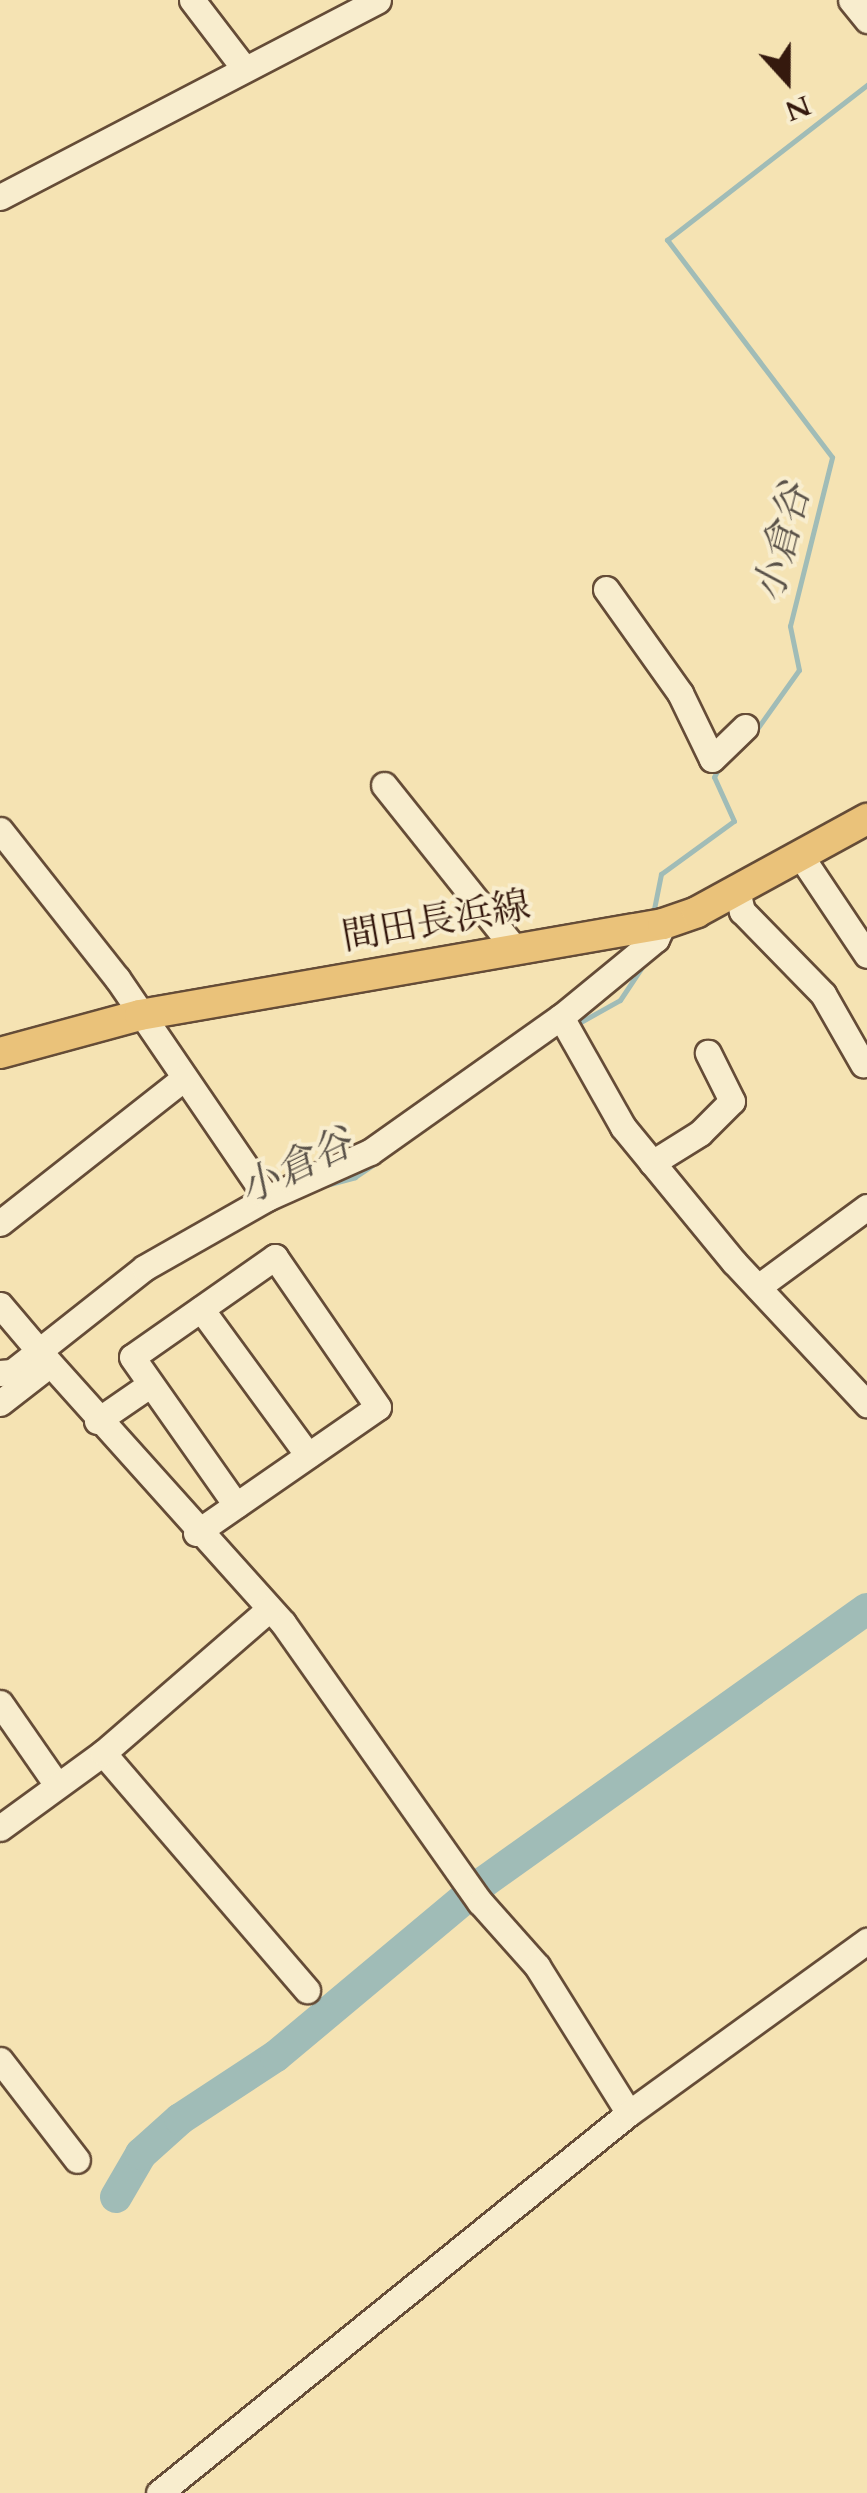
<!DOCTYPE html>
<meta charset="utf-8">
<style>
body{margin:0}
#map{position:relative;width:867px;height:2493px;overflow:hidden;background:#f5e3b3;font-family:Cardo,"Noto Serif JP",serif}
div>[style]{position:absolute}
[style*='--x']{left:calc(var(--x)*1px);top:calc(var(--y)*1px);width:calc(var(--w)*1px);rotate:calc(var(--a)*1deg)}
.stream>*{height:5px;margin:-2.5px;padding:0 2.5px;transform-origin:2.5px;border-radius:2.5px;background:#a0bcb7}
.river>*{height:32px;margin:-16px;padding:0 16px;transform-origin:16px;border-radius:16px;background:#a0bcb7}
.roads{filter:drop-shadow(2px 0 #654c37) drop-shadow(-2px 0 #654c37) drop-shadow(0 2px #654c37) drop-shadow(0 -2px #654c37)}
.minor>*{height:25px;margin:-12.5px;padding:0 12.5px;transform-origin:12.5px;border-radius:12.5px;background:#f8edce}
.major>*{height:30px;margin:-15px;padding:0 15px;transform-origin:15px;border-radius:15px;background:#eac27a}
span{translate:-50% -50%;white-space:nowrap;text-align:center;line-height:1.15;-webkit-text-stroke:8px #f8edce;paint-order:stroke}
.street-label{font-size:38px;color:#35190e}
.water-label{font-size:40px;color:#5a5249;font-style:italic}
.north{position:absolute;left:737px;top:30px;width:100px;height:100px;-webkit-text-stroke:8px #f8edce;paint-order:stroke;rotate:159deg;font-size:28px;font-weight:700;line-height:40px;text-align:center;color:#35190e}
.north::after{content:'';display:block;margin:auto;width:35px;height:45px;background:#35190e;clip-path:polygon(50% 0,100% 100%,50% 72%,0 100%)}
</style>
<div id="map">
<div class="stream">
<i style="--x:754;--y:733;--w:77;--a:-54.5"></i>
<i style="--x:799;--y:670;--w:45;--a:-101.6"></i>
<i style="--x:790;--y:626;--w:174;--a:-76"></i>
<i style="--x:832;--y:457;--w:273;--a:-127.2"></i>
<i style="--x:667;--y:240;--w:253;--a:-37.8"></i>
<i style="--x:653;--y:914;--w:41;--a:-78.7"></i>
<i style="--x:661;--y:874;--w:90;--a:-36"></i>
<i style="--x:734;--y:821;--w:48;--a:-114.4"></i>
<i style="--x:714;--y:777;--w:9;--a:-63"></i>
<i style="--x:577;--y:1024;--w:49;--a:-29.2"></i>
<i style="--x:620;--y:1000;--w:47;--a:-56.3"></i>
<i style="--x:326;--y:1185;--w:30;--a:-15"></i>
<i style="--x:355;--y:1177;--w:29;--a:-34"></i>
</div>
<div class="river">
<i style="--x:116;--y:2197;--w:50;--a:-59.8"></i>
<i style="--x:141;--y:2154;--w:52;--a:-41.9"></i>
<i style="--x:180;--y:2119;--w:115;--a:-33.3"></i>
<i style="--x:276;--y:2056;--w:271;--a:-39.9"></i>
<i style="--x:484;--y:1882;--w:470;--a:-35.5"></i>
</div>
<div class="roads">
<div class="minor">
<i style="--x:192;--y:0;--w:86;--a:52.6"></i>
<i style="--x:851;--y:0;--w:26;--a:51"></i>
<i style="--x:0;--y:197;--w:426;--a:-27.5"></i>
<i style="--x:606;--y:589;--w:128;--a:54.6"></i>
<i style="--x:680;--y:693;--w:73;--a:64.1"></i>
<i style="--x:712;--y:759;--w:46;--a:-44.1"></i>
<i style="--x:384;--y:785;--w:210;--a:51.4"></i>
<i style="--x:0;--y:830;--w:189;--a:51.7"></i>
<i style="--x:117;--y:978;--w:266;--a:55.7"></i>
<i style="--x:800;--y:855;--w:120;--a:56.2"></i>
<i style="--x:737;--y:890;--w:22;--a:77"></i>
<i style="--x:742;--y:911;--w:116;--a:45.7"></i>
<i style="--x:823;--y:994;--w:81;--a:60.3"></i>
<i style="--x:561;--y:1017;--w:126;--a:60.6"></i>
<i style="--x:623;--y:1127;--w:175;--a:50.6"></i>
<i style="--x:734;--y:1262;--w:195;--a:46.9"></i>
<i style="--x:652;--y:1163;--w:57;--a:-32"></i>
<i style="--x:700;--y:1133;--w:45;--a:-45"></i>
<i style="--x:732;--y:1101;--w:54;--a:-116.6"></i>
<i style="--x:0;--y:1223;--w:234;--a:-38.2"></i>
<i style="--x:758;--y:1287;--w:135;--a:-36.3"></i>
<i style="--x:0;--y:1305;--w:60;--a:49.7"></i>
<i style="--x:39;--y:1351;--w:134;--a:-38.3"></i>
<i style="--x:144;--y:1268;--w:142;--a:-29.6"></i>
<i style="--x:267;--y:1198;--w:113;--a:-24.1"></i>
<i style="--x:370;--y:1152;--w:234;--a:-35.3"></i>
<i style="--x:561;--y:1017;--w:123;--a:-39.4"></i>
<i style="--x:656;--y:939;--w:17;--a:-65"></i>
<i style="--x:201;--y:1309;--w:181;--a:53.8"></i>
<i style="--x:0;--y:1373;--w:12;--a:-5"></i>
<i style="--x:12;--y:1372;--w:34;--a:-38"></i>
<i style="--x:39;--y:1351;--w:365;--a:48.1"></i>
<i style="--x:283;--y:1623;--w:342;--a:54.8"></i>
<i style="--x:480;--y:1902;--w:86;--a:48.3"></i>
<i style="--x:537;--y:1966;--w:173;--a:58"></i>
<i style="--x:0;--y:1403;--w:58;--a:-38"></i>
<i style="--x:97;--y:1421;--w:62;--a:-34.5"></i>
<i style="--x:196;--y:1533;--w:221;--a:-34.7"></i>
<i style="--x:378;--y:1407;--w:182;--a:-124.5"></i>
<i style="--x:275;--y:1257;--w:174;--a:145"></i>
<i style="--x:132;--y:1357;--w:181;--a:54.9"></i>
<i style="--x:0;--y:1703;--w:100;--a:55.2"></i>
<i style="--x:103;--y:1753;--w:313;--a:49.3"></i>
<i style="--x:0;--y:1828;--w:127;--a:-36.1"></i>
<i style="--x:103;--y:1753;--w:220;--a:-40.9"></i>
<i style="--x:0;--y:2060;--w:126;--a:52.4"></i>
<i style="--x:159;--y:2493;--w:604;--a:-38.96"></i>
<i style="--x:629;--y:2113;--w:294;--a:-35.9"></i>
</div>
<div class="major">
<i style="--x:0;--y:1053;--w:145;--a:-15.2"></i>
<i style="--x:140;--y:1015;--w:531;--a:-9.87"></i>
<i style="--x:663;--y:924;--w:36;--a:-19"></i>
<i style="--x:697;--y:912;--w:194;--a:-28.7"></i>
</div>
</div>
<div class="street-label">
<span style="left:436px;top:922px;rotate:-10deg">間田長浜線</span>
</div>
<div class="water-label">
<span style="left:783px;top:543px;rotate:-76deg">小倉谷</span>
<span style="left:296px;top:1167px;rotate:-26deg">小倉谷</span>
</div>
<div class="north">N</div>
</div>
